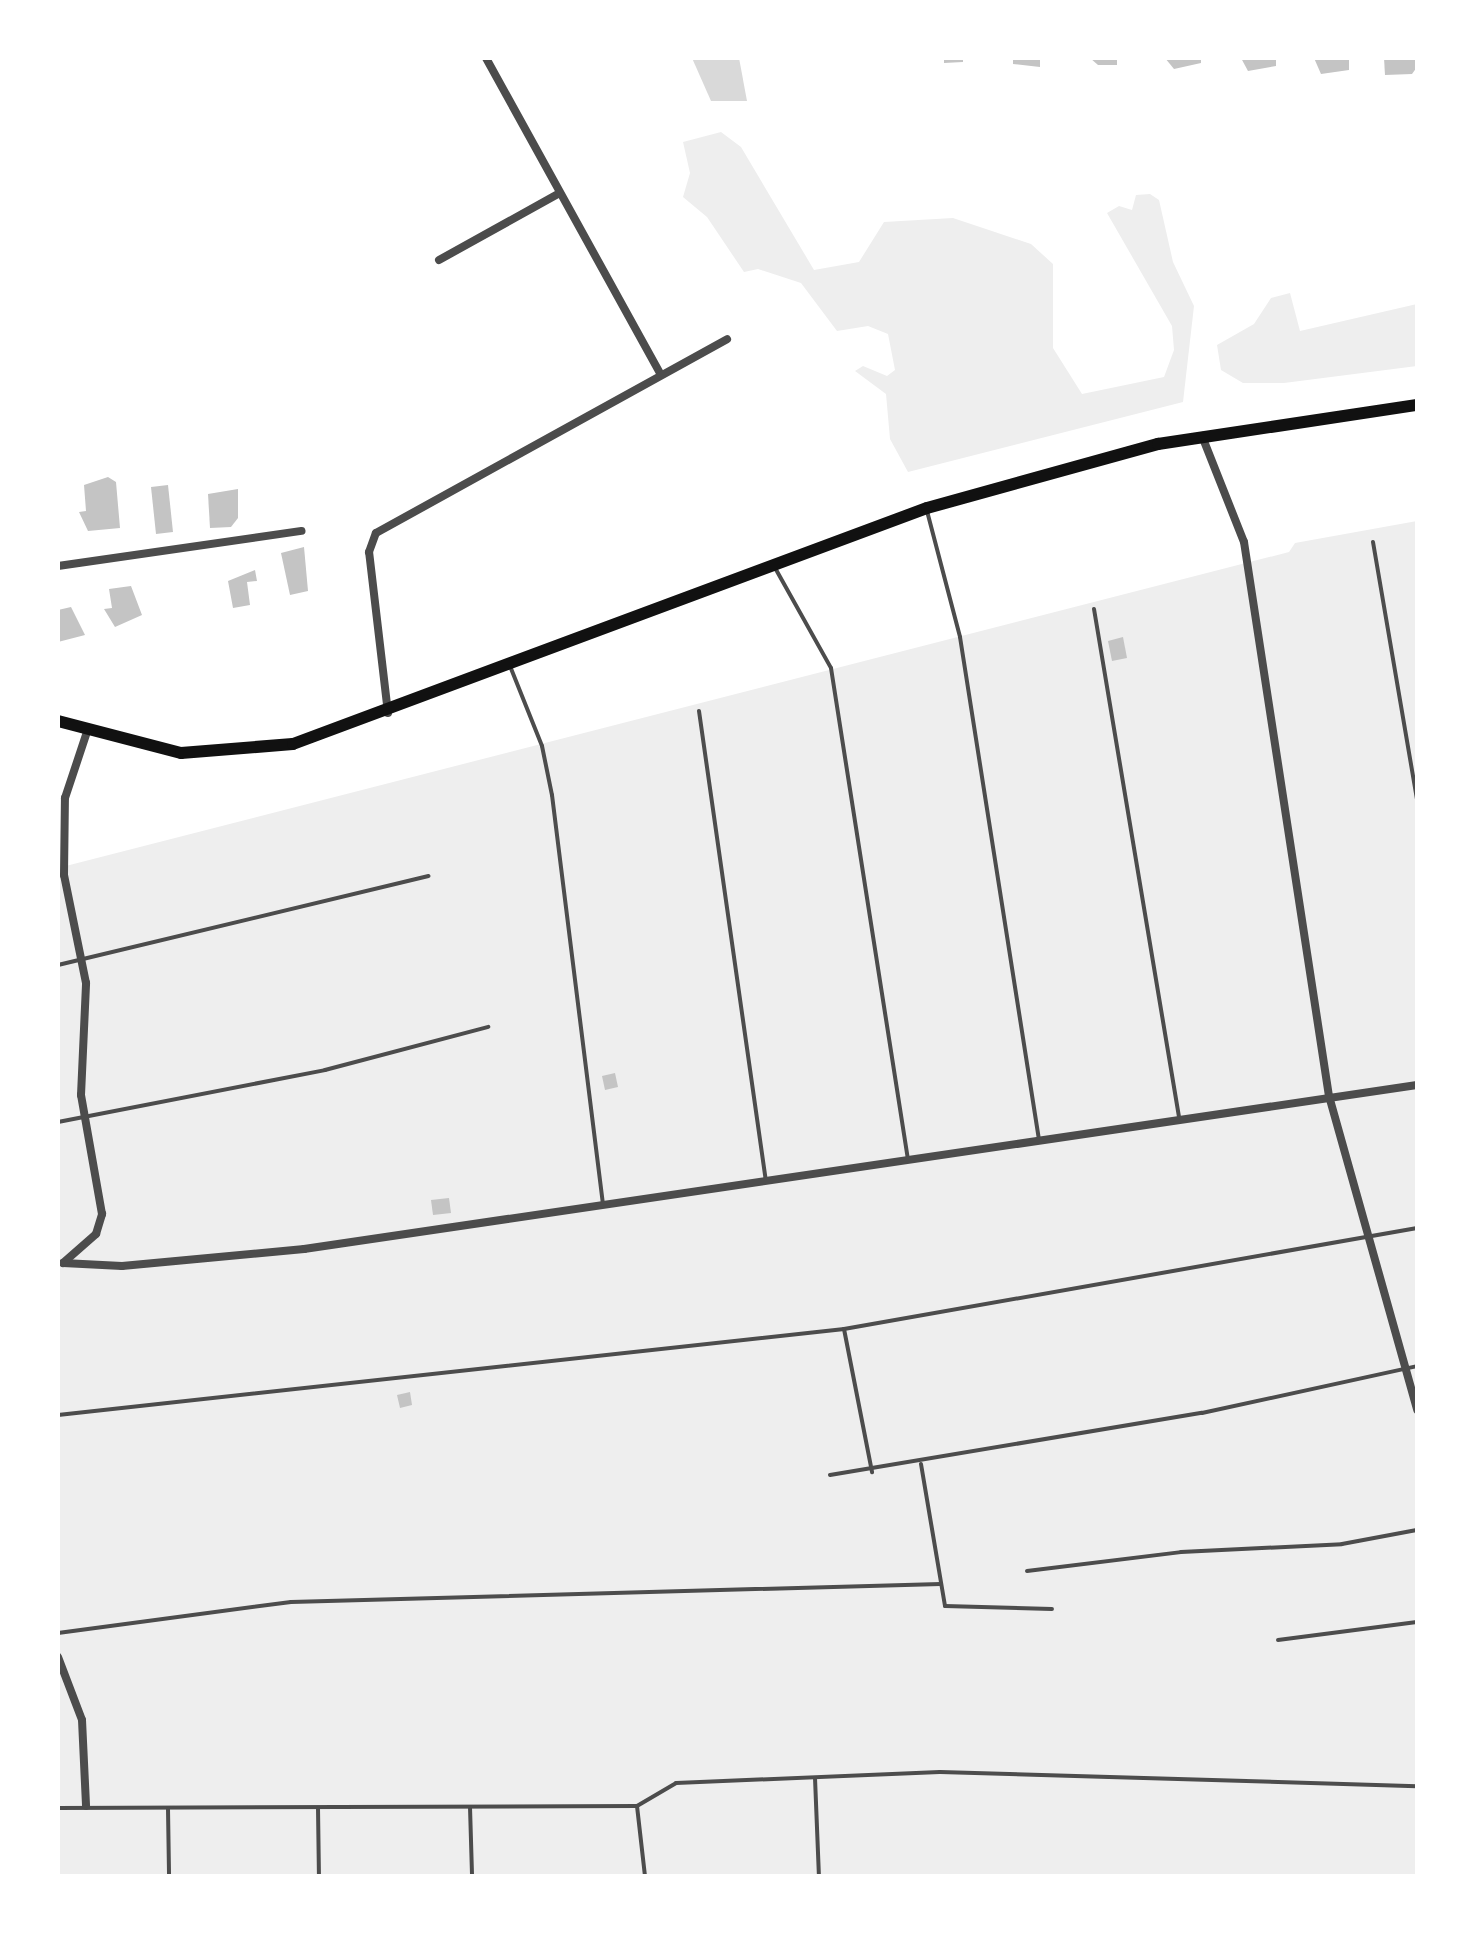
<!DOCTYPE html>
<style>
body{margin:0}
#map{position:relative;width:1475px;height:1934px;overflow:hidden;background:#fff;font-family:Manrope,sans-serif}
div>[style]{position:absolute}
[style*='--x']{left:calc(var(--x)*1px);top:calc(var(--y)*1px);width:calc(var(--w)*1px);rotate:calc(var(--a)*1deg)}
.green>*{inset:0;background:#eee}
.water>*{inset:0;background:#d9d9d9}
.building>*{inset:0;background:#c4c4c4}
.service>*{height:4px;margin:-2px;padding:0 2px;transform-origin:2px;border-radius:2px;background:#4c4c4c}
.minor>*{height:8px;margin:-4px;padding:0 4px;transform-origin:4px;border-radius:4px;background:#4c4c4c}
.secondary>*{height:12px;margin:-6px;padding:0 6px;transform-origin:6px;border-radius:6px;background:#111}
span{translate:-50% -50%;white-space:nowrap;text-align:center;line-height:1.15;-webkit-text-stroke:6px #fff;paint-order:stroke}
.frame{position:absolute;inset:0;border:60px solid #fff;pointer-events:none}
</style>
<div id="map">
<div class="green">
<i style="clip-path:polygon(721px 132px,741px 147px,814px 270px,859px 262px,884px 222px,953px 218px,1031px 244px,1053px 264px,1053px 348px,1082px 394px,1164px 377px,1174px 350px,1172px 326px,1107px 213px,1119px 206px,1132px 210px,1136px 195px,1150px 194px,1159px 200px,1173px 262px,1194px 306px,1183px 402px,908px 472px,890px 439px,886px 394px,855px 371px,863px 366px,887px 376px,895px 370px,888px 334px,868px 326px,837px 331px,801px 283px,758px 269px,744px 272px,707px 217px,683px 197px,690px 173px,683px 142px)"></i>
<i style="clip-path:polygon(1290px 293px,1300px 331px,1417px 304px,1417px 366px,1284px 383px,1243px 383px,1221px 370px,1217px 345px,1254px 324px,1271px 298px)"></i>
<i style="clip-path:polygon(1417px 521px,1417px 1876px,58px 1876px,58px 868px,1289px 552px,1295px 543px)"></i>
</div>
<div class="water">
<i style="clip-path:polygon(692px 58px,739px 58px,747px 101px,711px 101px)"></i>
</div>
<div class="building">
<i style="clip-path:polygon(944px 58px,963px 58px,963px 62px,944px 63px)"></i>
<i style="clip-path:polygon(1013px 58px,1040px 58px,1040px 67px,1013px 64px)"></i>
<i style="clip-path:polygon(1090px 58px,1117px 58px,1117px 65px,1098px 65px)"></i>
<i style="clip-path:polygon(1165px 58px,1201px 58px,1201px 63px,1174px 69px)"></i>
<i style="clip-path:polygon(1241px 58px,1276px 58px,1276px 66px,1248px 71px)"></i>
<i style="clip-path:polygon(1314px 58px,1349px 58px,1349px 70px,1321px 74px)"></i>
<i style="clip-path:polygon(1384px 58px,1417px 58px,1417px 67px,1412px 74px,1385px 75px)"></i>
<i style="clip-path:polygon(108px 477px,116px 482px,120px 528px,88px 531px,79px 512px,86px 511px,84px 485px)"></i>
<i style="clip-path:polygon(168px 485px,173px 532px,156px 534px,151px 487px)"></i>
<i style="clip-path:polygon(238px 489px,238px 518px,231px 527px,210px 528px,208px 494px)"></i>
<i style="clip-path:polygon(304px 547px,308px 591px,290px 595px,281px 553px)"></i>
<i style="clip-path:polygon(255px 570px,257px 581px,247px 582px,250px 605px,233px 608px,228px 581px)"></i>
<i style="clip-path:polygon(131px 586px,142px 615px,115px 627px,104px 609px,112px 608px,109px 589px)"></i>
<i style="clip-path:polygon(71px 607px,85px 635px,58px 642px,58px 610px)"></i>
<i style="clip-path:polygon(1123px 637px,1127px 658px,1112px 661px,1108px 641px)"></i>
<i style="clip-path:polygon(615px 1073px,618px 1087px,605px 1090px,602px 1076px)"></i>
<i style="clip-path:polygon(449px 1198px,451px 1213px,433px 1215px,431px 1200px)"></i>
<i style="clip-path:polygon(410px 1392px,412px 1405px,400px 1408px,397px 1395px)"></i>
</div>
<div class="service">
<i style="--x:927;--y:511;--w:130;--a:75.3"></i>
<i style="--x:960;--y:637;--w:509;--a:81.07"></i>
<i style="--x:1373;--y:542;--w:262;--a:80.3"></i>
<i style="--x:774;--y:566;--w:117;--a:60.8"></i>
<i style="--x:831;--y:668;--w:498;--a:81.1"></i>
<i style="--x:1094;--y:609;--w:515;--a:80.5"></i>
<i style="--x:510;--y:666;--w:86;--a:68.2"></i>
<i style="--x:542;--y:746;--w:50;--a:78.5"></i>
<i style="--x:552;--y:795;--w:413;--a:82.9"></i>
<i style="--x:699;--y:711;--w:473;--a:81.9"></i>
<i style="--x:58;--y:965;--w:381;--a:-13.5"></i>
<i style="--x:58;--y:1122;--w:272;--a:-11"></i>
<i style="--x:325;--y:1070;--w:169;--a:-14.8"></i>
<i style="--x:844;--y:1329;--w:146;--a:78.9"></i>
<i style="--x:58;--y:1415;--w:791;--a:-6.24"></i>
<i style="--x:844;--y:1329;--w:582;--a:-10"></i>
<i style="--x:921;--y:1464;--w:144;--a:80.4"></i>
<i style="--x:945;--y:1606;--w:107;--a:1.6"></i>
<i style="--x:830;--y:1475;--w:377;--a:-9.5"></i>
<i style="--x:1202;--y:1413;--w:220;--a:-12.3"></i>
<i style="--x:1027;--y:1571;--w:155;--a:-7"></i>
<i style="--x:1181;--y:1552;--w:161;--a:-2.8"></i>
<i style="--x:1342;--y:1544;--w:76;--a:-10.6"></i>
<i style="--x:58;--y:1633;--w:235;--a:-7.6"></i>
<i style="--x:291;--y:1602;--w:650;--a:-1.59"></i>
<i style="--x:1278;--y:1640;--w:140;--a:-7.4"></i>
<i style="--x:815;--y:1778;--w:98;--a:87.7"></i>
<i style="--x:637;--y:1806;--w:70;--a:83.5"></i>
<i style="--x:470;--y:1807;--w:69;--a:88.3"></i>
<i style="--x:58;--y:1808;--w:579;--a:-0.2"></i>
<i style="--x:637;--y:1806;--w:45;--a:-30.5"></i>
<i style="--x:676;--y:1783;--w:264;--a:-2.4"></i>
<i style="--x:940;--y:1772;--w:477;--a:1.7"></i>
<i style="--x:318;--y:1808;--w:68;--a:89.2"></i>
<i style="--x:168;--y:1809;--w:67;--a:89.1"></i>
</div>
<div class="minor">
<i style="--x:486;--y:58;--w:362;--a:61.1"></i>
<i style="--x:439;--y:260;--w:138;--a:-29"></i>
<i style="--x:1202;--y:436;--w:114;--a:68.4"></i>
<i style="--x:1244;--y:542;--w:560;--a:81.28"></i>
<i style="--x:1329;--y:1096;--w:326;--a:74.3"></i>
<i style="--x:58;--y:566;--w:246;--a:-8.2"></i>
<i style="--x:388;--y:713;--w:162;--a:-96.7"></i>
<i style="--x:369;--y:552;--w:20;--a:-70"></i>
<i style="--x:376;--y:533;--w:401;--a:-28.9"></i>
<i style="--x:63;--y:1263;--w:59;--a:2.9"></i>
<i style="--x:122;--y:1266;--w:183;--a:-5.3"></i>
<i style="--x:304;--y:1249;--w:1125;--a:-8.38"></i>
<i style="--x:63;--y:1263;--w:44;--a:-41.3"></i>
<i style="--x:96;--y:1234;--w:21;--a:-73"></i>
<i style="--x:102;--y:1214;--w:121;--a:-100"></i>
<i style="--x:81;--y:1095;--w:112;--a:-87.4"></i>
<i style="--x:86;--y:983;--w:110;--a:-101.5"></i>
<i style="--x:64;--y:875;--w:77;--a:-89.3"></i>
<i style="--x:65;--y:798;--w:70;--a:-71.6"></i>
<i style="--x:58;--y:1657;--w:67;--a:69.1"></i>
<i style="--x:82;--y:1720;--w:86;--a:87.3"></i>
</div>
<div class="secondary">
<i style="--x:58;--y:721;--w:127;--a:14.6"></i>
<i style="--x:181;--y:753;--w:112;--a:-4.6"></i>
<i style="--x:293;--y:744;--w:676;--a:-20.42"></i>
<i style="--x:927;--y:508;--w:240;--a:-15.5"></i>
<i style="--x:1158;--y:444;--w:262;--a:-8.6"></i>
</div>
<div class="frame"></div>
</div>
